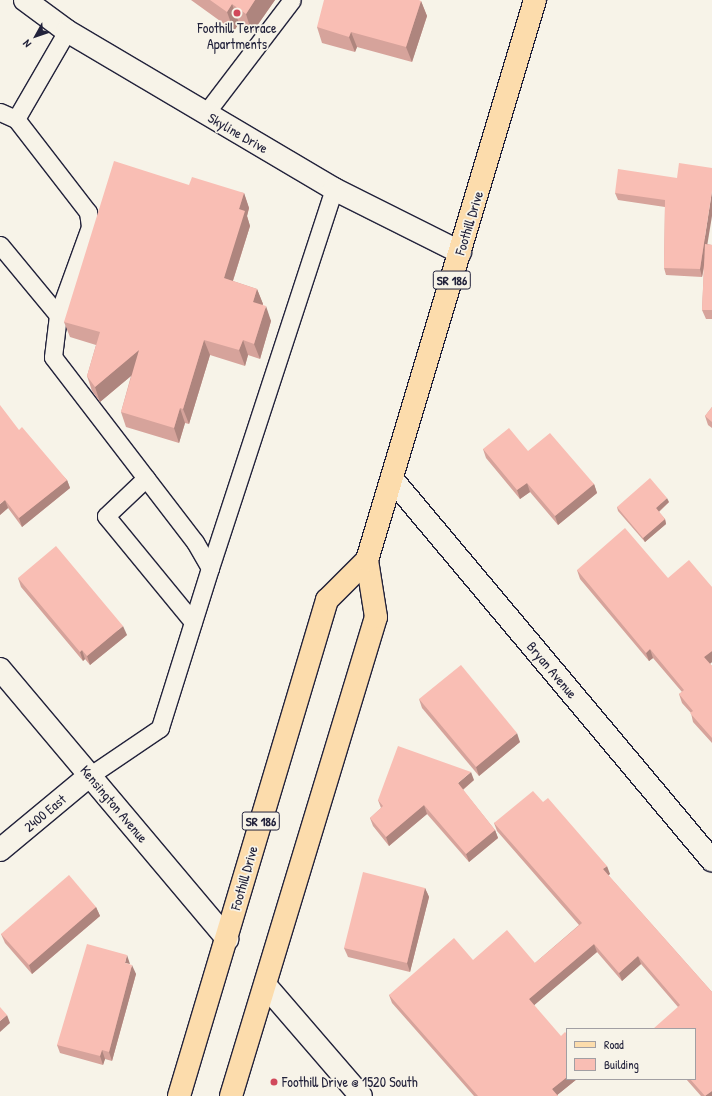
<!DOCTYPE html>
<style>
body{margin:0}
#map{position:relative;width:712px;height:1096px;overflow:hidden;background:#f7f3e8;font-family:"Patrick Hand",sans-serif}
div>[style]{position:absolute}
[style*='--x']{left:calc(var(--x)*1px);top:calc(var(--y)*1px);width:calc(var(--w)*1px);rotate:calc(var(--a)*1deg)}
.roads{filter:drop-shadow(1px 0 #22223b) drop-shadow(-1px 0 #22223b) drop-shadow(0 1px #22223b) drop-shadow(0 -1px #22223b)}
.lane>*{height:17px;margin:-8.5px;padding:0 8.5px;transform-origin:8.5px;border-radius:8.5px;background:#f7f3e8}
.street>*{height:22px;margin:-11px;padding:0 11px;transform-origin:11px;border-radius:11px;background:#f7f3e8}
.primary>*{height:22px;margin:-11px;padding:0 11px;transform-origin:11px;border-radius:11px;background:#fcdcac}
.wall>*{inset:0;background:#d6a39b}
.shaded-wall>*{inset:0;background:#ae857e}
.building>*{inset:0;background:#f9beb4}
.dots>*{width:11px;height:11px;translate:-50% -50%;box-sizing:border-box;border:2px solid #f7f3e8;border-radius:50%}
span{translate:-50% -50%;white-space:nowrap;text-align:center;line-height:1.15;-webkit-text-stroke:3.5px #f7f3e8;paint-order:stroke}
.shield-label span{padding:1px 3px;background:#f7f3e8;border:1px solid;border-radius:3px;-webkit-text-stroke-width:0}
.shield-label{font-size:13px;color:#22223b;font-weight:700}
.poi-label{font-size:14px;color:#22223b}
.left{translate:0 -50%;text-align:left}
.street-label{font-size:14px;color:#22223b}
.legend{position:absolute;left:566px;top:1028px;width:130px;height:52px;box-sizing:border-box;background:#f7f3e8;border:1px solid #a29fa3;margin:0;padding:5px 7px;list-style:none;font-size:12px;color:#22223b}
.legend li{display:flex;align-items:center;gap:8px;height:20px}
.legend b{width:20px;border:1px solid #a29fa3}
.north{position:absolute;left:16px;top:16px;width:40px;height:40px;-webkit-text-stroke:3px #f7f3e8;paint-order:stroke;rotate:230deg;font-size:11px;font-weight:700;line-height:16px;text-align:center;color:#22223b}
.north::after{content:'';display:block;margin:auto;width:14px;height:18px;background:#22223b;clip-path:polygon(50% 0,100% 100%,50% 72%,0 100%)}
</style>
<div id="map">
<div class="roads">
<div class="lane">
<i style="--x:0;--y:112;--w:17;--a:24"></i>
<i style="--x:16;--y:119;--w:102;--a:-59.9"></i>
<i style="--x:205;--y:114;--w:143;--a:-52.7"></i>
<i style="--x:16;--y:119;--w:118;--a:52.3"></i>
<i style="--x:88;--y:212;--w:15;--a:82"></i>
<i style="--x:90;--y:227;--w:94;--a:110"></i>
<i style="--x:0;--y:245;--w:91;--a:50.4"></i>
<i style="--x:58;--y:315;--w:42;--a:96.8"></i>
<i style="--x:53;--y:357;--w:233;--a:52.5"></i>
<i style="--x:195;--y:542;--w:30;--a:60"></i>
<i style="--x:210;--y:568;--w:168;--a:107.4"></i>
<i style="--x:160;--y:728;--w:86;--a:145.9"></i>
<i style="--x:146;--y:478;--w:55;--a:136.5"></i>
<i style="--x:106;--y:516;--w:137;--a:50.6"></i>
<i style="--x:210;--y:568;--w:399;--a:-71.9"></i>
</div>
<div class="street">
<i style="--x:25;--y:0;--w:52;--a:36.4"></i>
<i style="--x:67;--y:31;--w:310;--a:30.6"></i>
<i style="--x:334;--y:189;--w:141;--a:26.6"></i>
<i style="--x:392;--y:479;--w:498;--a:50"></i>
<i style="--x:0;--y:669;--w:353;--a:49.9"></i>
<i style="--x:0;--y:850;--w:116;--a:-39.7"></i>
<i style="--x:266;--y:986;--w:145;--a:49.2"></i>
</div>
<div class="primary">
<i style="--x:179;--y:1096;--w:518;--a:-73.39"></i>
<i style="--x:327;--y:600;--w:57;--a:-45"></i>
<i style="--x:231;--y:1096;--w:500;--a:-73.16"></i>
<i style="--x:376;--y:617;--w:58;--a:-99"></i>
<i style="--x:367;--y:560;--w:585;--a:-73.3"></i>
</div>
</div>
<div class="wall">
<i style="clip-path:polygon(191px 0,275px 0,252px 33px,239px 23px,234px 31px)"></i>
<i style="clip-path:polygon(421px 1px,427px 16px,412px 62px,357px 47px,355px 52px,322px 43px,317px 27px)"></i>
<i style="clip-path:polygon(677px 178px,707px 244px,712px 245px,712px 319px,706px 319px,702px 310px,704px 268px,702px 277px,666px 275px,664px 268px,665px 207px,618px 200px,615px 193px)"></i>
<i style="clip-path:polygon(189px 185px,244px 193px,249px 208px,247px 216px,250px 226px,233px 281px,257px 289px,263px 304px,262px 305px,271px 321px,260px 359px,248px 355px,245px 366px,210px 355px,189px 424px,185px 423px,179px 443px,126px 427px,121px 412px,131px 376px,100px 402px,92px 391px,87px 376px,96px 345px,70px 337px,64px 322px)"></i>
<i style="clip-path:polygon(712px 407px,712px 428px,708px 425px,705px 416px)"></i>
<i style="clip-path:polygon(19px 430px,67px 480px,70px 488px,22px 527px,8px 508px,0 515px)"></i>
<i style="clip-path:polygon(483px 449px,528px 451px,594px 484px,597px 493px,558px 525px,530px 492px,520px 499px,486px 458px)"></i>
<i style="clip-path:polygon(669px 502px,659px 512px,665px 519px,666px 524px,645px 542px,618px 511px,617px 507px)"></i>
<i style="clip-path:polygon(577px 570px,668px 578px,712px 587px,712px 662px,710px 664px,712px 666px,712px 743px,693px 722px,691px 713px,682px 703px,679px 694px,682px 692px,653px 658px,649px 661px,580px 579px)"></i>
<i style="clip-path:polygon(18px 578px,127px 635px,90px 665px,85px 659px,83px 661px,21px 587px)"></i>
<i style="clip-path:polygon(419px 699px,520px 742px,479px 776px,422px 708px)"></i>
<i style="clip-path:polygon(474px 780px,463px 790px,495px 830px,498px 838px,469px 862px,427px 814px,389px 846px,373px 826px,370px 818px,381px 808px,378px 800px)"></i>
<i style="clip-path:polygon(543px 802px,610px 874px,608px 875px,712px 992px,712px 1096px,701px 1096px,686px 1079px,695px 1079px,678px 1007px,641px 964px,622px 981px,597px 952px,534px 1005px,577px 1079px,557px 1095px,558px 1096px,474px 1096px,392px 1003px,389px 995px,473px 960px,535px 963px,579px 925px,497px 831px,494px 823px)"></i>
<i style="clip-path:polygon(425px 888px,429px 897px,410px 972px,348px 957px,344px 948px)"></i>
<i style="clip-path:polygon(96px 907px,100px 916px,32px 974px,5px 943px,1px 934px)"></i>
<i style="clip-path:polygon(130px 965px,136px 974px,112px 1061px,105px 1059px,103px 1065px,60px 1053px,57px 1045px)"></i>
</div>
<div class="shaded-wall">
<i style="clip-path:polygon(255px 0,275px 0,252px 33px,246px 14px)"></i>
<i style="clip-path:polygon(421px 1px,427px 16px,412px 62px,406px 47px)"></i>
<i style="clip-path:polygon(232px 4px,239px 23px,234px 31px,227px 12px)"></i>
<i style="clip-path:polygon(351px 32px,357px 47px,355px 52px,349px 37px)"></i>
<i style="clip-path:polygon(712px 191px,712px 216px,702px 277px,700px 269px)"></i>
<i style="clip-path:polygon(244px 193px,249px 208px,247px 216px,250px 226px,229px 293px,224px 278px,239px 209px)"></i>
<i style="clip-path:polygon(257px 289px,263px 304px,258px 317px,253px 302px)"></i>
<i style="clip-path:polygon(266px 306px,271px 321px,260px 359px,254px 344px)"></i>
<i style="clip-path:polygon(204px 340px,210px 355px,189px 424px,183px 409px)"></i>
<i style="clip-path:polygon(243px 340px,248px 355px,245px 366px,239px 350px)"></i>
<i style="clip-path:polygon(139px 350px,144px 365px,100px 402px,95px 387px)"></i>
<i style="clip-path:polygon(180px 408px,185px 423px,179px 443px,174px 428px)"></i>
<i style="clip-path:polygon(67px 480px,70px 488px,22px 527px,19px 518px)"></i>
<i style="clip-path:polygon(527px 483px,530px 492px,520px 499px,517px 490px)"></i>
<i style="clip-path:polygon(594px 484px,597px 493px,558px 525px,555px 516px)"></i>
<i style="clip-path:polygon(667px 498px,669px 502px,657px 513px,656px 508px)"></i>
<i style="clip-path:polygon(5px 500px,8px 508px,0 515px,0 504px)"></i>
<i style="clip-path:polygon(665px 519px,666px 524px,645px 542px,643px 538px)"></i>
<i style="clip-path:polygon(123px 626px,127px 635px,90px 665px,87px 656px)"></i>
<i style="clip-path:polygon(650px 649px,653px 658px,649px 661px,646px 653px)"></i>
<i style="clip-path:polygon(82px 650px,85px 659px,83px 661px,80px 652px)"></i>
<i style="clip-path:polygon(712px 651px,712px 662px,707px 666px,704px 657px)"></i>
<i style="clip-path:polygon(517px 733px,520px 742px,479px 776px,476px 767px)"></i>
<i style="clip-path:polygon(471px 772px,474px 780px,461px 791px,458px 783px)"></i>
<i style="clip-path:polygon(424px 805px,427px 814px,389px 846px,386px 837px)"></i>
<i style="clip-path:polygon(495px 830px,498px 838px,469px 862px,466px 854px)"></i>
<i style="clip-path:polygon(607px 866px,610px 874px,606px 877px,603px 869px)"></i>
<i style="clip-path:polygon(425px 888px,429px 897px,410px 972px,407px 963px)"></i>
<i style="clip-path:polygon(96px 907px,100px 916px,32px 974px,29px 965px)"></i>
<i style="clip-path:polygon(594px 944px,597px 952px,532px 1007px,529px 999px)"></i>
<i style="clip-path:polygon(127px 955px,130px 964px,125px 963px)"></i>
<i style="clip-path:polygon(638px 956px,641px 964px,622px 981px,619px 973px)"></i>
<i style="clip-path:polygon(132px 965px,136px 974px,112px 1061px,109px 1052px)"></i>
<i style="clip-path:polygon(7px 1015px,10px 1023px,0 1032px,0 1021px)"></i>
<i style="clip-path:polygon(102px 1050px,105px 1059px,103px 1065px,100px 1056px)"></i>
<i style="clip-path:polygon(567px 1077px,567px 1079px,577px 1079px,556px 1096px,552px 1089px)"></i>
<i style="clip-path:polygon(712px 1091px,712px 1096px,705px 1096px)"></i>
</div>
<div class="building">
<i style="clip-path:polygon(210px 0,255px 0,246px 14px,232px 4px,227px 12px)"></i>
<i style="clip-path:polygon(324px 0,419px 0,421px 1px,406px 47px,351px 32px,349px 37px,317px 27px)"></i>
<i style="clip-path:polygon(114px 161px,189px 185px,192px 177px,244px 193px,239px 209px,245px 211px,224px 278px,257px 289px,253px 302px,266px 306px,254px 344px,243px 340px,239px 350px,204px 340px,183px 409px,180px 408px,174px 428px,121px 412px,139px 350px,95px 387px,87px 376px,100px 332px,64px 322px)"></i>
<i style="clip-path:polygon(679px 163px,712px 168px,712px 191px,700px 269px,664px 268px,665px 200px,615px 193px,618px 169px,677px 178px)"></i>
<i style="clip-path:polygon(705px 244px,712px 245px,712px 310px,702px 310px)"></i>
<i style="clip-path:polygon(0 405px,19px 430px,22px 427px,67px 480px,19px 518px,5px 500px,0 504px)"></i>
<i style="clip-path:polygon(712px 407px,712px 422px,705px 416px)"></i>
<i style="clip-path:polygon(509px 428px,528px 451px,550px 433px,594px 484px,555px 516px,527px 483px,517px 490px,483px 449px)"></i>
<i style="clip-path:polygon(650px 478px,667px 498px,656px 508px,665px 519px,643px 538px,617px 507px)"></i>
<i style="clip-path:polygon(625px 528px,668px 578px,689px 560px,712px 587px,712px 651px,704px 657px,712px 666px,712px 738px,690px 713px,693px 711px,679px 694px,684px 690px,650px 649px,646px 653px,577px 570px)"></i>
<i style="clip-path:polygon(56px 546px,123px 626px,87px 656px,82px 650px,80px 652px,18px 578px)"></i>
<i style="clip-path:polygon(461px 665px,517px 733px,476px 767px,419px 699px)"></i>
<i style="clip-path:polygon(398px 746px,471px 772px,458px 783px,495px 830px,466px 854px,424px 805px,386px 837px,370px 818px,383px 806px,378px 800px)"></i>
<i style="clip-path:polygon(533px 791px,543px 802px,548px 798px,607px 866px,603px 869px,712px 992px,712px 1091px,705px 1096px,690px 1079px,695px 1079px,695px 1029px,653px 1029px,680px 1005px,638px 956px,619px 973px,594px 944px,529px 999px,561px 1036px,565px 1032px,567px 1034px,567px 1077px,552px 1089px,558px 1096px,478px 1096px,389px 995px,454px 938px,473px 960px,507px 930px,535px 963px,582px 923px,494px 823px)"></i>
<i style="clip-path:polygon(363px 872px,425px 888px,407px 963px,344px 948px)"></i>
<i style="clip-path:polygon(69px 875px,96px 907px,29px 965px,1px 934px)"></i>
<i style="clip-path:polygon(87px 944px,127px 955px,125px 963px,132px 965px,109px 1052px,102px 1050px,100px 1056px,57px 1045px)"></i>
<i style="clip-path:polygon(0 1007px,7px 1015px,0 1021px)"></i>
</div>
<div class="dots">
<i style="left:237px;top:13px;background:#d1495b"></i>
<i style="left:274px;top:1082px;background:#d1495b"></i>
</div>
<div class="shield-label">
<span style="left:452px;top:280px">SR 186</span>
<span style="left:261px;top:821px">SR 186</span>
</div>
<div class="poi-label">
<span style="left:237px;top:36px">Foothill Terrace<br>Apartments</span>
<span class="left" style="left:282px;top:1082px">Foothill Drive @ 1520 South</span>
</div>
<div class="street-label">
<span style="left:238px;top:133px;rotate:30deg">Skyline Drive</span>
<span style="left:469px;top:223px;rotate:-73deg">Foothill Drive</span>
<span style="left:552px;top:670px;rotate:50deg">Bryan Avenue</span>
<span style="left:114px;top:804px;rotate:50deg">Kensington Avenue</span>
<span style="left:45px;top:813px;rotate:-40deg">2400 East</span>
<span style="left:244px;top:878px;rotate:-74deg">Foothill Drive</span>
</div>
<ul class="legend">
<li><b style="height:5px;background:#fcdcac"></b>Road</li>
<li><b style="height:11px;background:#f9beb4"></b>Building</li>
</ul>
<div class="north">N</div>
</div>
